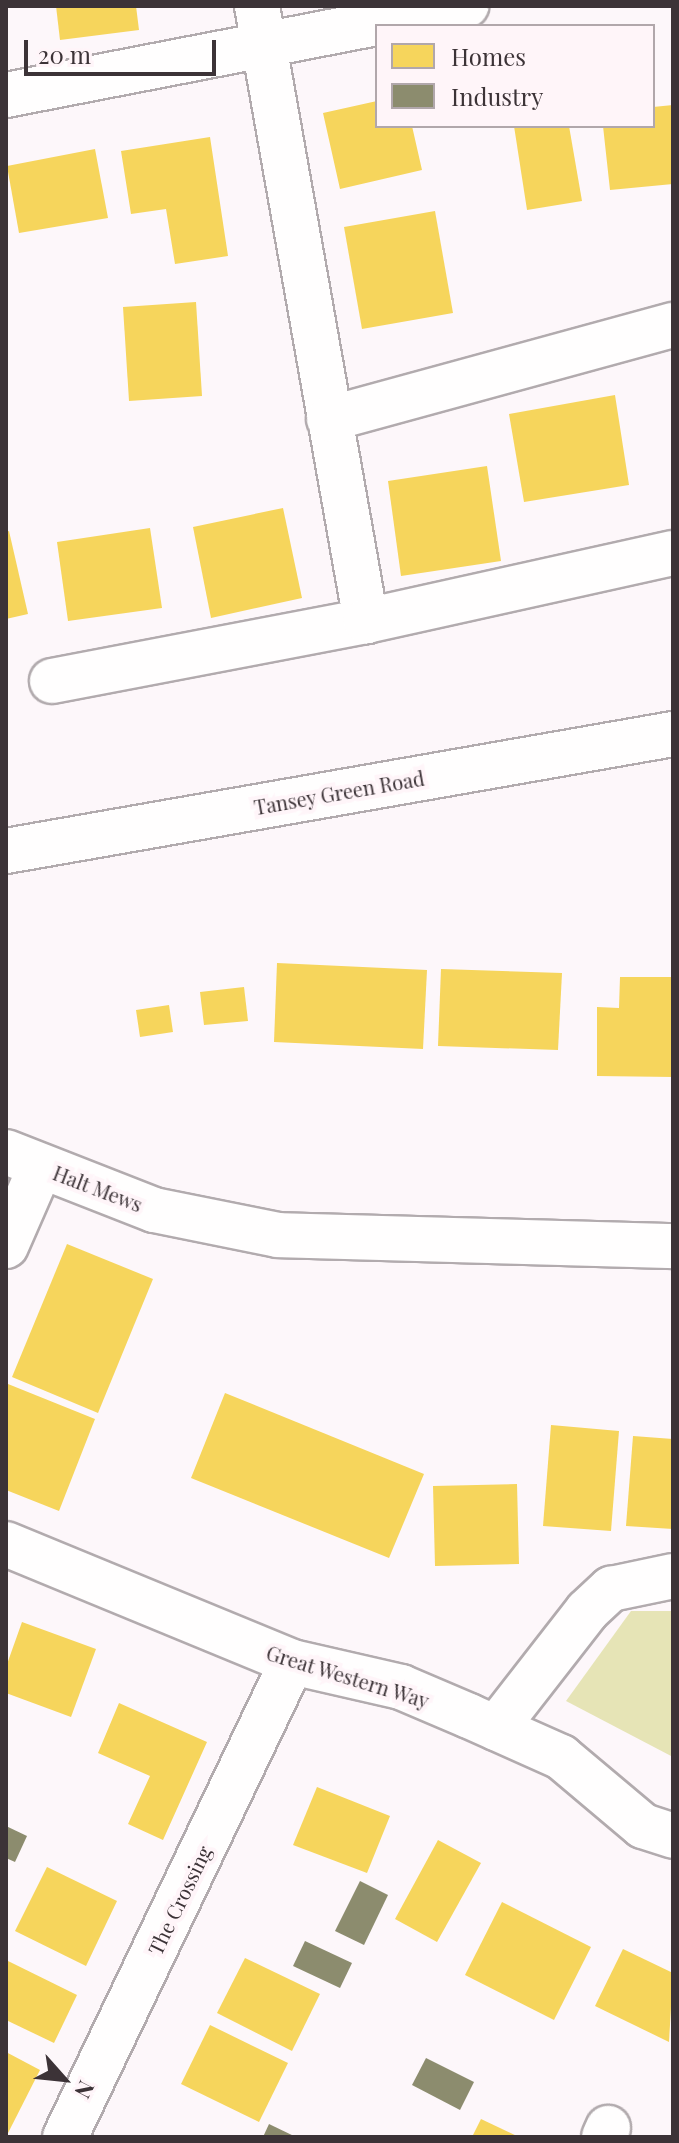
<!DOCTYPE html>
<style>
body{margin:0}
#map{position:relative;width:679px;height:2143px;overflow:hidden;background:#fdf7fa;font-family:"Playfair Display",serif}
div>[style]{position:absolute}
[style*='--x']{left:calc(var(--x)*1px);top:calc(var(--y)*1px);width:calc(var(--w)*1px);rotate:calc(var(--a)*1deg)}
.green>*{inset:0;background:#e6e4b6}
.homes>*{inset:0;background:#f6d55c}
.industry>*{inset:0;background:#8c8c6e}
.roads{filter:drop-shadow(2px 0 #b2abae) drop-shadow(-2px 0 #b2abae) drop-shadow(0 2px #b2abae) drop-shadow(0 -2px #b2abae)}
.minor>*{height:44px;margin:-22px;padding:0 22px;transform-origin:22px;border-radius:22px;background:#fffefe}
span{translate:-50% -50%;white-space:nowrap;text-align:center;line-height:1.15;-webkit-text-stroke:8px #fff5f9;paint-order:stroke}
.street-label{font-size:20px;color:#3c3337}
.frame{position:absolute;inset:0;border:8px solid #3c3337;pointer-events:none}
.legend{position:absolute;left:375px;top:24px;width:280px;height:104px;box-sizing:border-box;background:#fff5f9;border:2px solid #b1a7ab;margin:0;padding:10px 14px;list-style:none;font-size:24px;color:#3c3337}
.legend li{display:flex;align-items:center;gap:16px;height:40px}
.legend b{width:40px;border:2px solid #b1a7ab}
.north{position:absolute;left:24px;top:2039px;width:80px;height:80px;-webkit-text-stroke:6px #fff5f9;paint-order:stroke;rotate:117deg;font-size:22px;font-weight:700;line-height:32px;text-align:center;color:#3c3337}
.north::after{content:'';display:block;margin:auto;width:28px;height:36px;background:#3c3337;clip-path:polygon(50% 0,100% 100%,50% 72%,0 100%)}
.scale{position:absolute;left:24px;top:40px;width:192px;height:36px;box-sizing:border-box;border:4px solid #3c3337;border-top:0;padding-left:10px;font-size:24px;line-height:28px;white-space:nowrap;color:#3c3337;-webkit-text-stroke:6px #fff5f9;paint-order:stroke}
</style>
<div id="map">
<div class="green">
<i style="clip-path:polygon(631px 1611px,673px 1611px,673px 1757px,566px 1701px)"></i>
</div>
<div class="homes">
<i style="clip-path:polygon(56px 6px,136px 6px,139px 30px,60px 40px)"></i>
<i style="clip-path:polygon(377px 101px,377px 126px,412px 126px,422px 170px,340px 189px,323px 113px)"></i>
<i style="clip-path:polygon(673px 105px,673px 184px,610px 190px,603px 126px,653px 126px,653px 107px)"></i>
<i style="clip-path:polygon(514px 126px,569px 126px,582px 201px,527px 210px)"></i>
<i style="clip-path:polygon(210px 137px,228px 256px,175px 264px,166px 209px,131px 214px,121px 151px)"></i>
<i style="clip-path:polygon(95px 149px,108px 218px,19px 233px,7px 166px)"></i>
<i style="clip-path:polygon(435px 211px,453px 313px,362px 329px,344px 227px)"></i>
<i style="clip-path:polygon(196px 302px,202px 396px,129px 401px,123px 307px)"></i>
<i style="clip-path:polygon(615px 395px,629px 485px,524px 502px,509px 414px)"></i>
<i style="clip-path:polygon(487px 466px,501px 561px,401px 576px,388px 481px)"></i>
<i style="clip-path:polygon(283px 508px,302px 598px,211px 618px,193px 527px)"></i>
<i style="clip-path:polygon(150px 528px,162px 608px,68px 621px,57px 542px)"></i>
<i style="clip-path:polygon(9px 531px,28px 614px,6px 619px,6px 532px)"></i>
<i style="clip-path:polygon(277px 963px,427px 970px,423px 1049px,274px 1042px)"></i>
<i style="clip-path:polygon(441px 969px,562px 973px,558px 1050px,438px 1046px)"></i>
<i style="clip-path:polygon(620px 977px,673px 977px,673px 1077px,597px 1076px,597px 1007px,619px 1008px)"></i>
<i style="clip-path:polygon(244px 987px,248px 1021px,204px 1025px,200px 992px)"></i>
<i style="clip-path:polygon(169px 1005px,173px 1032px,140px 1037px,136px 1010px)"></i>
<i style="clip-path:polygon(67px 1244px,153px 1279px,98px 1413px,12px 1377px)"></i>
<i style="clip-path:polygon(8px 1384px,95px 1419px,59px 1511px,6px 1490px)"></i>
<i style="clip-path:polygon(225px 1393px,424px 1474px,389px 1558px,191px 1478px)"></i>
<i style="clip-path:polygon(551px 1425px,619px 1431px,611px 1531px,543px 1526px)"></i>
<i style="clip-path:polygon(633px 1436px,673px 1439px,673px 1529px,626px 1526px)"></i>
<i style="clip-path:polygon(517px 1484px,519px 1564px,435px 1566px,433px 1486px)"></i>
<i style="clip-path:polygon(22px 1622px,96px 1649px,71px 1717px,6px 1693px,6px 1667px)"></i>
<i style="clip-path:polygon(119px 1703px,207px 1742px,163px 1840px,128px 1824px,150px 1776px,98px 1753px)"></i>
<i style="clip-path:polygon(317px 1787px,390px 1816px,367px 1873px,293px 1845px)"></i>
<i style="clip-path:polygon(438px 1840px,481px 1863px,437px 1942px,395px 1919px)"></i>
<i style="clip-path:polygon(47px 1867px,117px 1901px,86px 1966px,15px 1931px)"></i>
<i style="clip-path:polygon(502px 1902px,591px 1947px,554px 2020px,465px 1975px)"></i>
<i style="clip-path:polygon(623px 1949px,673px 1973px,669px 2042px,595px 2006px)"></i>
<i style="clip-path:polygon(245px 1958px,320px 1994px,292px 2051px,217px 2013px)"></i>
<i style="clip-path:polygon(6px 1960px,77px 1995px,54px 2043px,6px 2020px)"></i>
<i style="clip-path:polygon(210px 2025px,288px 2063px,259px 2122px,181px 2084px)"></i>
<i style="clip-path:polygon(6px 2052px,40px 2070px,6px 2137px)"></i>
<i style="clip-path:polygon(481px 2119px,519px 2137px,472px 2137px)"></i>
</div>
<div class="industry">
<i style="clip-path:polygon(6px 1826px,27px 1836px,15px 1862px,6px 1858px)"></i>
<i style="clip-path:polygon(360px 1881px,388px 1895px,364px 1945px,335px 1931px)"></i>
<i style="clip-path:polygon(305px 1941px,352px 1963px,340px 1988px,293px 1966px)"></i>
<i style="clip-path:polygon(426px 2058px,474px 2082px,460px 2110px,412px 2085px)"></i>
<i style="clip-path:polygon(269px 2124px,296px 2137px,263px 2137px)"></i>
</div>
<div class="roads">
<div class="minor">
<i style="--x:257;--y:6;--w:625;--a:79.95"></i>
<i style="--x:6;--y:95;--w:469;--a:-11"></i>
<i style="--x:329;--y:419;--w:357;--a:-15.3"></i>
<i style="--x:52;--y:681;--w:320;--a:-10.8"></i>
<i style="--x:366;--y:621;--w:314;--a:-12.5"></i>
<i style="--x:6;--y:851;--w:677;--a:-9.95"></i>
<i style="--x:6;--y:1152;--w:159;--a:21.4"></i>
<i style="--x:154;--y:1210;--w:126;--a:11.4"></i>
<i style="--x:278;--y:1235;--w:395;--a:1.6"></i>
<i style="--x:6;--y:1246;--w:87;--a:-66.4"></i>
<i style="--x:6;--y:1544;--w:309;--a:22.4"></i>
<i style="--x:292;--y:1662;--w:112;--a:12.9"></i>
<i style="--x:401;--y:1687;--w:74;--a:23.1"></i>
<i style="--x:469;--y:1716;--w:101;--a:24"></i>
<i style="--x:561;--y:1757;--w:107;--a:40.1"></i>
<i style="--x:643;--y:1826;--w:32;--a:18"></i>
<i style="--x:496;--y:1728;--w:148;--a:-52.1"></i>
<i style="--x:587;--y:1611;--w:33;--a:-43"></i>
<i style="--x:611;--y:1589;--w:63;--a:-11.8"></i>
<i style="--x:65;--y:2137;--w:526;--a:-64.46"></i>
<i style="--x:604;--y:2137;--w:10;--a:-66"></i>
</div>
</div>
<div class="street-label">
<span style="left:339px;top:792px;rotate:-10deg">Tansey Green Road</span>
<span style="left:98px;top:1188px;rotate:21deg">Halt Mews</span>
<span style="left:348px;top:1676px;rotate:17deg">Great Western Way</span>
<span style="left:179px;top:1900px;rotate:-64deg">The Crossing</span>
</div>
<div class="frame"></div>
<ul class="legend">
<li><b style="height:22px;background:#f6d55c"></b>Homes</li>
<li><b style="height:22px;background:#8c8c6e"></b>Industry</li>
</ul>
<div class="north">N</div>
<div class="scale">20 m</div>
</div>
